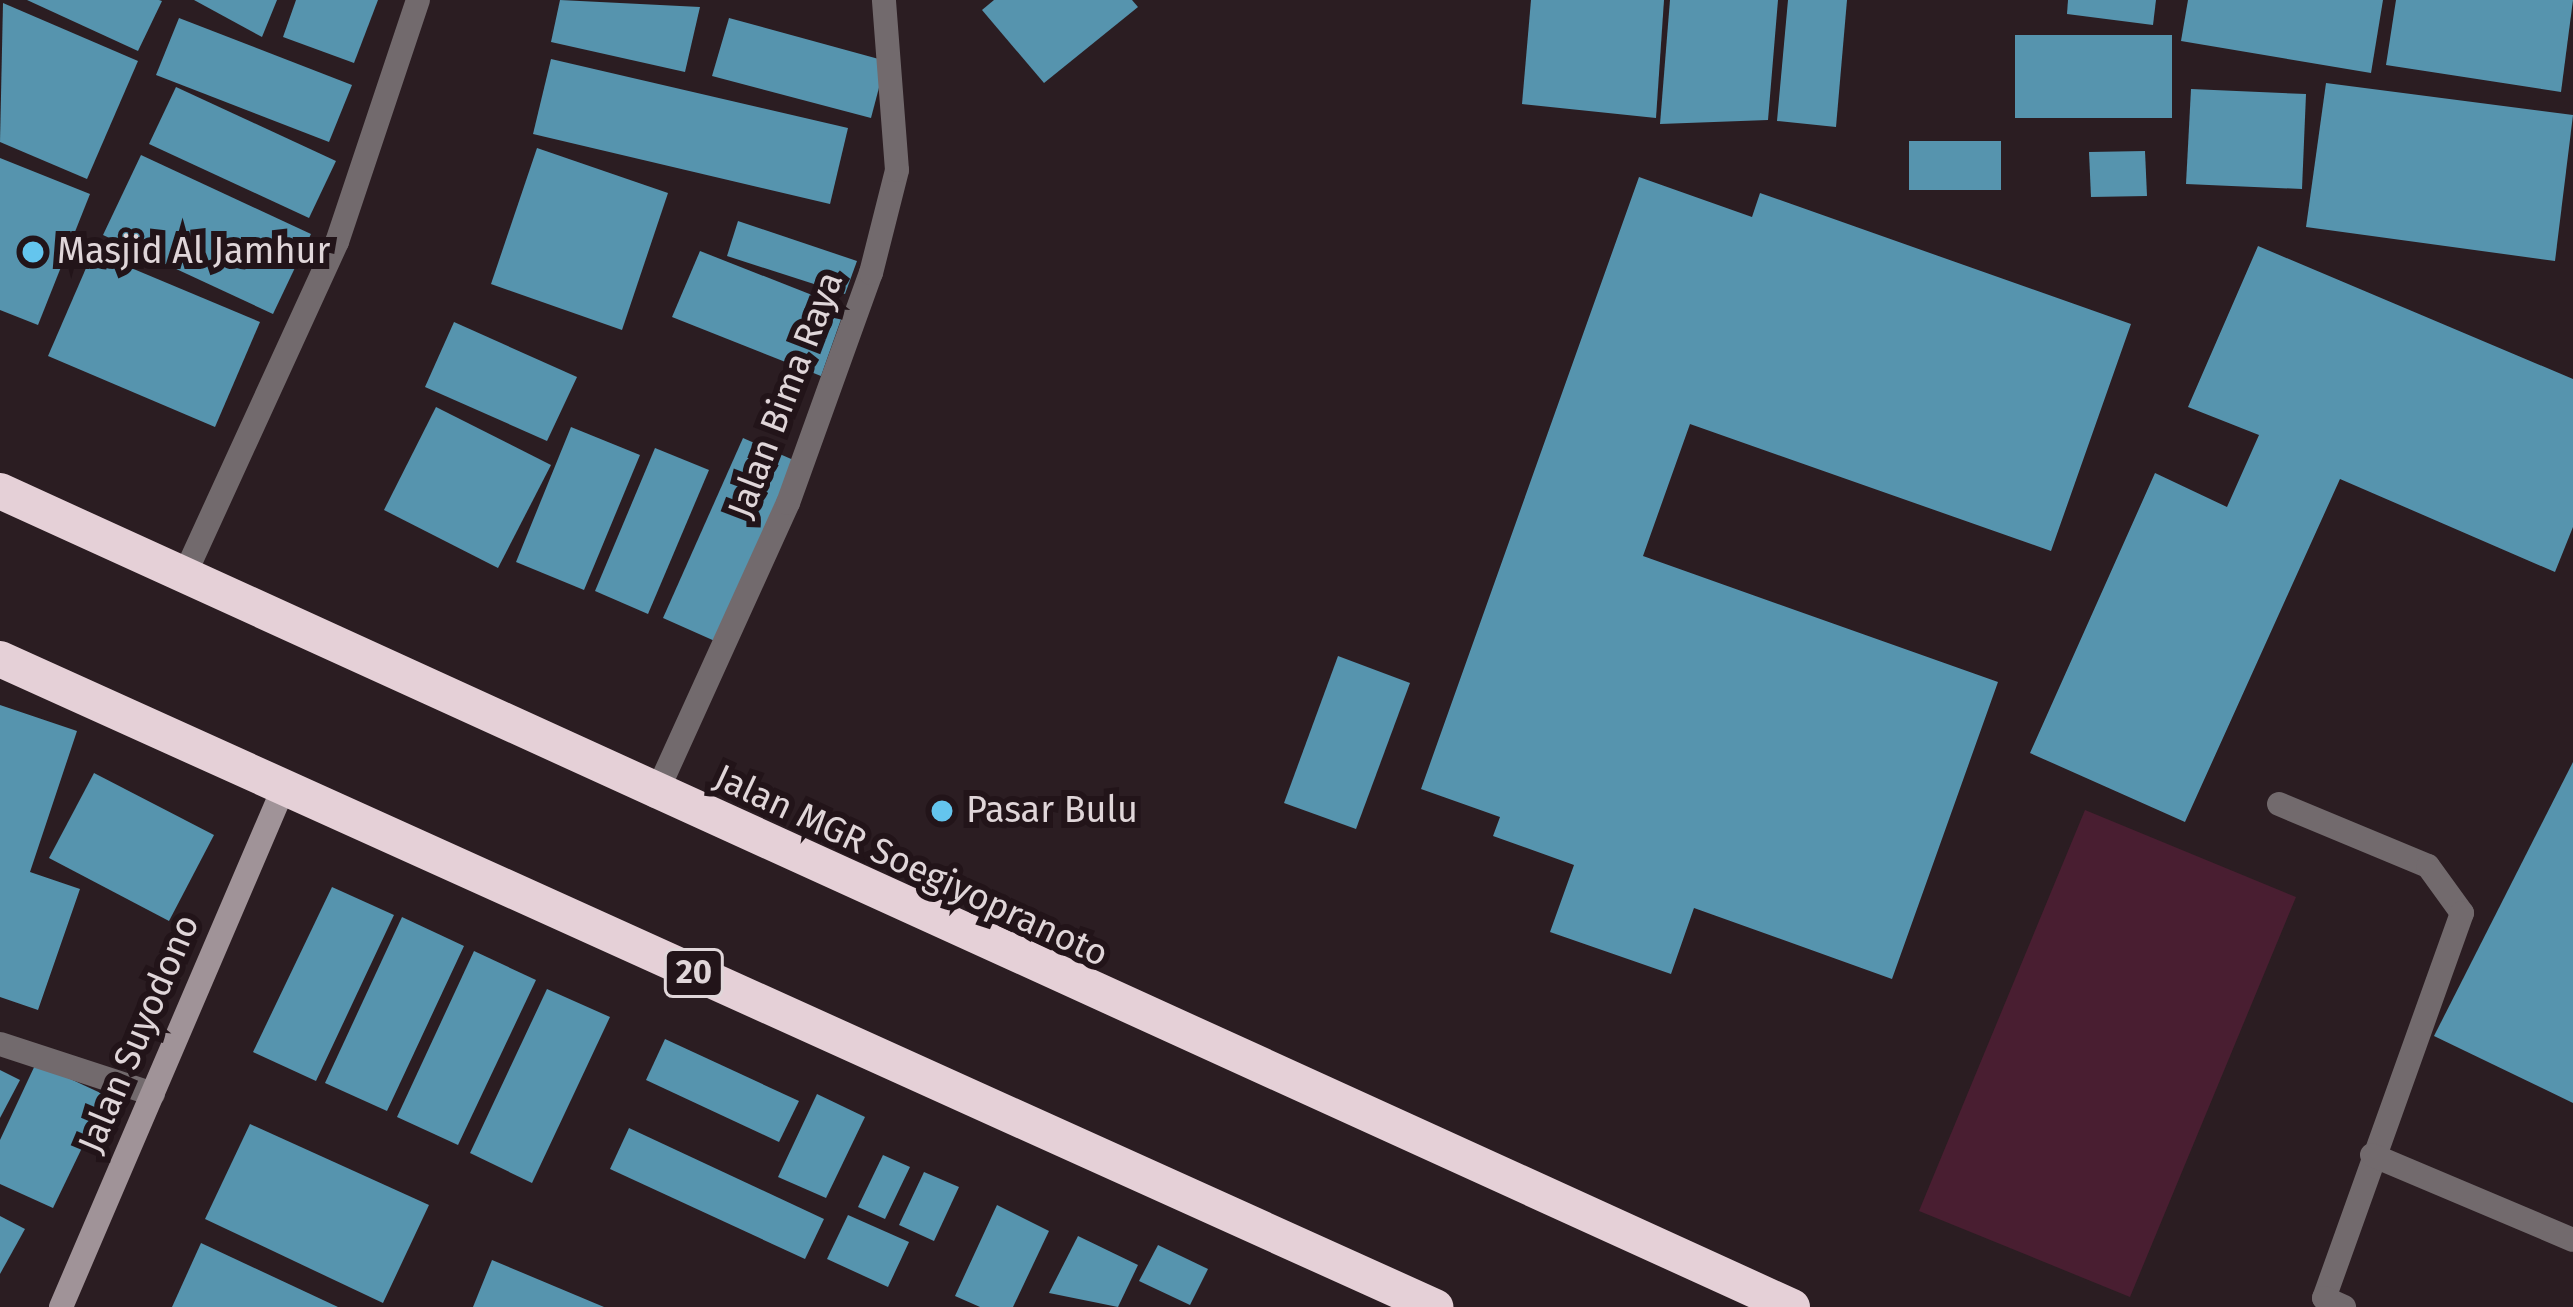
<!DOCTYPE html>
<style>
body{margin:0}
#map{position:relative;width:2573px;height:1307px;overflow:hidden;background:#2b1d22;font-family:"Fira Sans",sans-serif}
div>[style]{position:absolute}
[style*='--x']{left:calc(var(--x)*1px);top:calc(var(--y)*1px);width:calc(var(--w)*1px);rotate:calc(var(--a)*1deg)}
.green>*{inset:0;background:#491e31}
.building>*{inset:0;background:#5694ae}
.lane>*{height:24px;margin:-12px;padding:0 12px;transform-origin:12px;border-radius:12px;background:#726a6d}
.street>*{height:24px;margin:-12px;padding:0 12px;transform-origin:12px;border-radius:12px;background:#726a6d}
.secondary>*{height:24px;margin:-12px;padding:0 12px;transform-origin:12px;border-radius:12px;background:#a09398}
.highway>*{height:36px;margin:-18px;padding:0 18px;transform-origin:18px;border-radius:18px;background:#e5d0d7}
.dots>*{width:33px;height:33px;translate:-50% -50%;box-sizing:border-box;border:6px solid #221419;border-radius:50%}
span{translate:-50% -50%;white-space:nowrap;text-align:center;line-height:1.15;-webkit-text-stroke:12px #221419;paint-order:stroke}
.shield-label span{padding:3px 9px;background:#221419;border:3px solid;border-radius:9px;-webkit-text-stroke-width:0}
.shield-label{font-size:33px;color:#e0d6d9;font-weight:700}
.poi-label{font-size:36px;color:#e0d6d9}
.left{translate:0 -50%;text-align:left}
.street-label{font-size:36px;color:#e0d6d9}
</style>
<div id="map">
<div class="green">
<i style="clip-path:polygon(2085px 810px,2296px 897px,2130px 1297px,1919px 1211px)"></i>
</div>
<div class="building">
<i style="clip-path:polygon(27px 0,159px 0,162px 1px,138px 51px)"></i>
<i style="clip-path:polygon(194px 0,277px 0,262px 37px)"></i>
<i style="clip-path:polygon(296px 0,378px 0,354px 63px,283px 37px)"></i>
<i style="clip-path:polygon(560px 0,700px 7px,685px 72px,551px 42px)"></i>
<i style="clip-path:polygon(994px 0,1132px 0,1138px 7px,1044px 83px,982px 10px)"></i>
<i style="clip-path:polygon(1531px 0,1664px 0,1656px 118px,1522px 104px)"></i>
<i style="clip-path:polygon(1670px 0,1778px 0,1768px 120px,1660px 124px)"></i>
<i style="clip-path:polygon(1788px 0,1847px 0,1836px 127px,1777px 121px)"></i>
<i style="clip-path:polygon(2068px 0,2156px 0,2153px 25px,2067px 14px)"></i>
<i style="clip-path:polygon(2188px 0,2383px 0,2371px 73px,2181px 41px)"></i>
<i style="clip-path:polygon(2396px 0,2573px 0,2561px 92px,2386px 65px)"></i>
<i style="clip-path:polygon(3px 3px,138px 61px,87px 179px,0 142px)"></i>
<i style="clip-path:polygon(179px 18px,352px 85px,329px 142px,156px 75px)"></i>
<i style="clip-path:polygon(729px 18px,886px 61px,871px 118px,712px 76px)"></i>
<i style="clip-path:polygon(2015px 35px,2172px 35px,2172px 118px,2015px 118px)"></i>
<i style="clip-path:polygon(551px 59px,848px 128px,830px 204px,533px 134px)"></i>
<i style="clip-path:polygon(2326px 83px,2573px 115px,2555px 261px,2306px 227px)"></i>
<i style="clip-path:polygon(176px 87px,336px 161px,309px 218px,149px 144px)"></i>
<i style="clip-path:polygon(2191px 89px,2306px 94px,2302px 189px,2186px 184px)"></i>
<i style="clip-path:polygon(1909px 141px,2001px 141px,2001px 190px,1909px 190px)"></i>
<i style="clip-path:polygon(537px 148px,668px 193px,622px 330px,491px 284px)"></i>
<i style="clip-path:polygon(2145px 151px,2147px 196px,2091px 197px,2089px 152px)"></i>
<i style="clip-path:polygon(141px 155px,311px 234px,273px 314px,103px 235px)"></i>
<i style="clip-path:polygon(0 158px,90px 194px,38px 325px,0 310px)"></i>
<i style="clip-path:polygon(1639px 177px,1752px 217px,1760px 193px,2131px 324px,2051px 551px,1690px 424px,1643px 556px,1998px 682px,1892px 979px,1694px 908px,1671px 974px,1550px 932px,1574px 865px,1493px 836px,1500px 817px,1421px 789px)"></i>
<i style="clip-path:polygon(738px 221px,857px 261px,845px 294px,727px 256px)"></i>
<i style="clip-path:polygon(2258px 246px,2573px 379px,2573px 527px,2555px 572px,2340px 479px,2185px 822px,2030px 753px,2155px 473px,2227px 507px,2259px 435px,2188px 407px)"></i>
<i style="clip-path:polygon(700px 251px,845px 308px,821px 376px,672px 317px)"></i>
<i style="clip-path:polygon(93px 252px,260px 322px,215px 427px,48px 356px)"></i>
<i style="clip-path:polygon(454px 322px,577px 377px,547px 441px,425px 387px)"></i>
<i style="clip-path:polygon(436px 407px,551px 465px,498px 568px,384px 510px)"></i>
<i style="clip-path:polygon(571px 427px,640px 455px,584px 590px,516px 562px)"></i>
<i style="clip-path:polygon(743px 438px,798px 462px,717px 642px,663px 618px)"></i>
<i style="clip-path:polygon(655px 448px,709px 470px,648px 614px,595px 591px)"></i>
<i style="clip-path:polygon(1338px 656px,1410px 683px,1356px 829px,1284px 803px)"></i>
<i style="clip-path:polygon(0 705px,77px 731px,30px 872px,80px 889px,38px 1010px,0 997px)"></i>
<i style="clip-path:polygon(2573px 762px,2573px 1103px,2434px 1036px)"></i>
<i style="clip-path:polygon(94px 773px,214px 835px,169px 921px,49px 858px)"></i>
<i style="clip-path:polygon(332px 887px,394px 915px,316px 1081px,253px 1052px)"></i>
<i style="clip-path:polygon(402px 917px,464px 946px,387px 1111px,325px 1083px)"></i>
<i style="clip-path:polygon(474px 951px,536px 980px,458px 1145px,397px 1117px)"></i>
<i style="clip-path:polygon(547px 989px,610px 1017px,532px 1183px,470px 1153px)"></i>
<i style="clip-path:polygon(665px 1039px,799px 1101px,779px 1142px,646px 1080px)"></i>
<i style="clip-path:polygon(36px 1063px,107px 1096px,53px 1208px,0 1184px,0 1140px)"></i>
<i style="clip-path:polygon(0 1070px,20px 1080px,0 1118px)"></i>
<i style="clip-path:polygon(817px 1094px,865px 1117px,826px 1198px,778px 1177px)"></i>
<i style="clip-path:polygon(250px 1124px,429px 1205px,383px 1303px,205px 1219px)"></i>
<i style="clip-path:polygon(629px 1128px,824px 1219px,805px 1259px,610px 1169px)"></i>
<i style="clip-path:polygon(883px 1155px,910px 1167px,885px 1219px,858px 1207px)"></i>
<i style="clip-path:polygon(924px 1172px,959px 1187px,934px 1241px,899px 1225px)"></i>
<i style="clip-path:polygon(997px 1205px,1049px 1231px,1013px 1307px,980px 1307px,955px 1296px)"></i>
<i style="clip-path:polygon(848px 1215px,909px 1242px,888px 1287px,827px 1259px)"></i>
<i style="clip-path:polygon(0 1216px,25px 1229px,0 1274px)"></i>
<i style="clip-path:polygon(1078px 1236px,1138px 1265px,1118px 1307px,1049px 1293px)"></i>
<i style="clip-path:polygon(201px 1243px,338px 1307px,172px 1307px)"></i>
<i style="clip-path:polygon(1158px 1245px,1208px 1269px,1190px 1305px,1139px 1281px)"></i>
<i style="clip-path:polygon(492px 1260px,604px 1307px,473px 1307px)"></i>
</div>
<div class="lane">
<i style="--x:2279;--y:804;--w:161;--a:22.6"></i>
<i style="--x:2428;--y:866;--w:58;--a:54.1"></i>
<i style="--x:2462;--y:913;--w:409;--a:109.7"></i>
<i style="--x:2324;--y:1298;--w:22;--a:24"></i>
<i style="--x:2372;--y:1155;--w:218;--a:22.9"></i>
</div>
<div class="street">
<i style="--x:184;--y:576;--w:367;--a:-65.4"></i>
<i style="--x:337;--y:242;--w:255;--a:-71.5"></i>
<i style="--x:655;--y:796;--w:322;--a:-65.6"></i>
<i style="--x:788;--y:503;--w:245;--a:-70.2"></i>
<i style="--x:871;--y:273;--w:106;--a:-75.8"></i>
<i style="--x:897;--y:170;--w:170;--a:-94.4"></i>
<i style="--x:0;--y:1044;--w:161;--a:18.1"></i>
</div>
<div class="secondary">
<i style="--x:61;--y:1307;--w:564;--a:-66.8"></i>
</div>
<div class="highway">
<i style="--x:0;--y:491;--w:1969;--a:24.48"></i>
<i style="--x:0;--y:659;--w:1575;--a:24.3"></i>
</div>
<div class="dots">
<i style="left:33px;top:252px;background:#64c5ee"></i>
<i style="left:942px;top:811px;background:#64c5ee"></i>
</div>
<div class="shield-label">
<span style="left:694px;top:973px">20</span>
</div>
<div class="poi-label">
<span class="left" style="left:57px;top:252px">Masjid Al Jamhur</span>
<span class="left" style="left:966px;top:811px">Pasar Bulu</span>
</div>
<div class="street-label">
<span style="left:786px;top:395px;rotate:-69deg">Jalan Bima Raya</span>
<span style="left:911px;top:866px;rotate:25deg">Jalan MGR Soegiyopranoto</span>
<span style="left:139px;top:1034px;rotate:-67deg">Jalan Suyodono</span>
</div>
</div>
